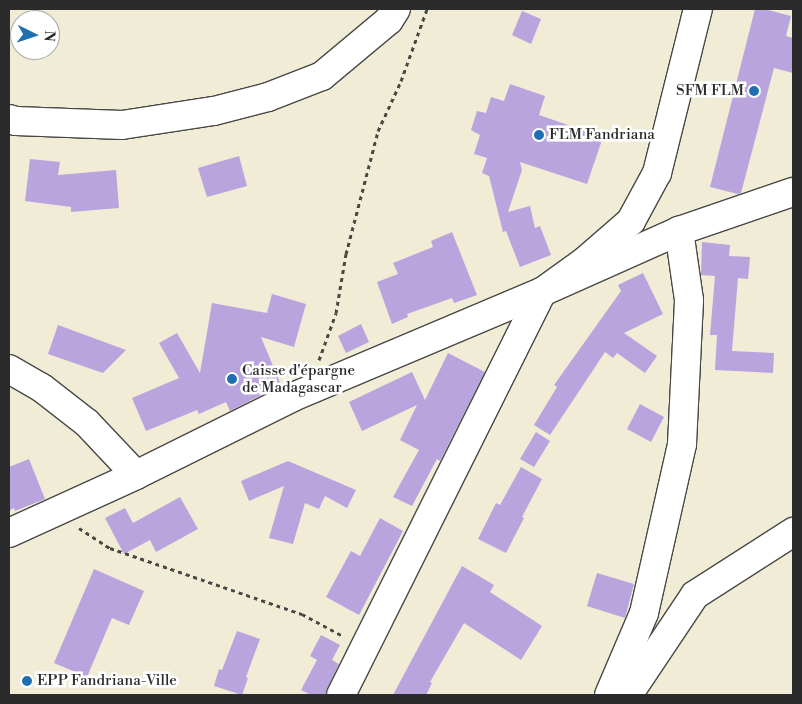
<!DOCTYPE html>
<meta charset="utf-8">
<style>
body{margin:0}
#map{position:relative;width:802px;height:704px;overflow:hidden;background:#f0ecd6;font-family:"Libre Bodoni",serif}
div>[style]{position:absolute}
[style*='--x']{left:calc(var(--x)*1px);top:calc(var(--y)*1px);width:calc(var(--w)*1px);rotate:calc(var(--a)*1deg)}
.building>*{inset:0;background:#baa4de}
.path>*{height:3px;margin-top:-1.5px;transform-origin:0;background:repeating-linear-gradient(90deg,#494845 0 4px,transparent 0 8px)}
.roads{filter:drop-shadow(1px 0 #494845) drop-shadow(-1px 0 #494845) drop-shadow(0 1px #494845) drop-shadow(0 -1px #494845)}
.minor>*{height:28px;margin:-14px;padding:0 14px;transform-origin:14px;border-radius:14px;background:#fff}
.major>*{height:28px;margin:-14px;padding:0 14px;transform-origin:14px;border-radius:14px;background:#fff}
.dots>*{width:14px;height:14px;translate:-50% -50%;box-sizing:border-box;border:2px solid #fff;border-radius:50%}
span{translate:-50% -50%;white-space:nowrap;text-align:center;line-height:1.15;-webkit-text-stroke:5px #fff;paint-order:stroke}
.poi-label{font-size:15px;color:#2b2b2b}
.right{translate:-100% -50%;text-align:right}
.left{translate:0 -50%;text-align:left}
.frame{position:absolute;inset:0;border:10px solid #2b2b2b;pointer-events:none}
.north{position:absolute;left:10px;top:10px;width:50px;height:50px;box-sizing:border-box;background:#fff;border:1px solid #aaa;border-radius:50%;rotate:94deg;font-size:14px;font-weight:700;line-height:20px;text-align:center;color:#2b2b2b}
.north::after{content:'';display:block;margin:auto;width:18px;height:22px;background:#1f6fb2;clip-path:polygon(50% 0,100% 100%,50% 72%,0 100%)}
</style>
<div id="map">
<div class="building">
<i style="clip-path:polygon(755px 9px,764px 9px,791px 16px,786px 36px,793px 38px,793px 73px,774px 68px,741px 193px,738px 194px,710px 187px)"></i>
<i style="clip-path:polygon(522px 11px,541px 19px,531px 44px,512px 35px)"></i>
<i style="clip-path:polygon(510px 84px,545px 96px,539px 115px,603px 137px,587px 184px,520px 162px,522px 170px,508px 212px,530px 206px,535px 228px,540px 226px,551px 255px,520px 267px,506px 231px,503px 232px,489px 176px,482px 173px,487px 158px,474px 154px,480px 135px,471px 130px,477px 111px,486px 113px,491px 97px,504px 101px)"></i>
<i style="clip-path:polygon(239px 156px,247px 186px,207px 197px,198px 168px)"></i>
<i style="clip-path:polygon(30px 159px,60px 162px,58px 175px,116px 170px,119px 208px,71px 212px,71px 207px,25px 201px)"></i>
<i style="clip-path:polygon(452px 232px,477px 295px,454px 303px,452px 298px,407px 314px,408px 317px,392px 324px,377px 282px,398px 274px,393px 263px,433px 247px,431px 241px)"></i>
<i style="clip-path:polygon(702px 242px,730px 245px,729px 256px,750px 257px,748px 279px,738px 278px,732px 351px,774px 353px,773px 373px,715px 370px,717px 335px,710px 335px,715px 276px,701px 275px)"></i>
<i style="clip-path:polygon(643px 273px,663px 314px,624px 333px,657px 356px,645px 373px,617px 353px,613px 358px,605px 352px,550px 435px,534px 425px,557px 387px,554px 385px,621px 291px,618px 285px)"></i>
<i style="clip-path:polygon(272px 294px,306px 304px,294px 347px,261px 337px,281px 385px,230px 411px,226px 402px,199px 414px,197px 410px,146px 431px,132px 398px,179px 378px,159px 343px,177px 333px,200px 373px,212px 303px,267px 313px)"></i>
<i style="clip-path:polygon(361px 324px,369px 342px,346px 353px,338px 336px)"></i>
<i style="clip-path:polygon(58px 325px,126px 350px,103px 373px,48px 354px)"></i>
<i style="clip-path:polygon(448px 353px,485px 372px,440px 461px,437px 459px,412px 506px,393px 497px,419px 450px,400px 440px,417px 405px,362px 431px,349px 402px,412px 372px,425px 400px)"></i>
<i style="clip-path:polygon(640px 404px,664px 417px,651px 442px,627px 429px)"></i>
<i style="clip-path:polygon(536px 432px,550px 441px,534px 467px,520px 459px)"></i>
<i style="clip-path:polygon(29px 459px,45px 499px,15px 511px,14px 508px,9px 511px,9px 467px)"></i>
<i style="clip-path:polygon(288px 461px,356px 490px,347px 508px,325px 496px,319px 509px,305px 503px,293px 544px,269px 538px,284px 486px,249px 501px,241px 481px)"></i>
<i style="clip-path:polygon(521px 467px,542px 479px,522px 517px,524px 518px,506px 553px,478px 539px,496px 503px,500px 505px)"></i>
<i style="clip-path:polygon(180px 497px,198px 529px,156px 552px,150px 540px,124px 554px,105px 518px,125px 508px,133px 523px)"></i>
<i style="clip-path:polygon(380px 518px,403px 531px,359px 615px,326px 597px,351px 551px,360px 556px)"></i>
<i style="clip-path:polygon(462px 566px,494px 585px,490px 592px,542px 626px,521px 660px,464px 623px,430px 682px,432px 683px,426px 695px,393px 695px)"></i>
<i style="clip-path:polygon(94px 569px,144px 591px,129px 625px,112px 618px,87px 677px,54px 663px)"></i>
<i style="clip-path:polygon(597px 573px,634px 584px,625px 618px,587px 606px)"></i>
<i style="clip-path:polygon(237px 631px,260px 639px,246px 677px,248px 678px,242px 695px,214px 686px,219px 669px,222px 670px)"></i>
<i style="clip-path:polygon(321px 635px,340px 645px,332px 660px,339px 664px,324px 695px,311px 695px,301px 690px,317px 660px,310px 656px)"></i>
</div>
<div class="path">
<i style="--x:319;--y:360;--w:50;--a:-70.1"></i>
<i style="--x:336;--y:313;--w:60;--a:-80.4"></i>
<i style="--x:346;--y:254;--w:127;--a:-75.4"></i>
<i style="--x:378;--y:131;--w:55;--a:-65.3"></i>
<i style="--x:401;--y:81;--w:77;--a:-70.1"></i>
<i style="--x:79;--y:528;--w:37;--a:33"></i>
<i style="--x:110;--y:548;--w:203;--a:19"></i>
<i style="--x:302;--y:614;--w:47;--a:28.2"></i>
</div>
<div class="roads">
<div class="minor">
<i style="--x:9;--y:369;--w:38;--a:30"></i>
<i style="--x:42;--y:388;--w:57;--a:37.9"></i>
<i style="--x:87;--y:423;--w:71;--a:46.7"></i>
<i style="--x:9;--y:533;--w:140;--a:-24.5"></i>
<i style="--x:136;--y:475;--w:175;--a:-26.4"></i>
<i style="--x:293;--y:397;--w:270;--a:-22.9"></i>
<i style="--x:542;--y:292;--w:150;--a:-24"></i>
<i style="--x:679;--y:231;--w:120;--a:-18.9"></i>
<i style="--x:609;--y:695;--w:89;--a:-66.9"></i>
<i style="--x:644;--y:613;--w:173;--a:-77.3"></i>
<i style="--x:682;--y:444;--w:144;--a:-87.2"></i>
<i style="--x:689;--y:300;--w:70;--a:-98.2"></i>
<i style="--x:628;--y:695;--w:120;--a:-56.2"></i>
<i style="--x:695;--y:595;--w:117;--a:-32.7"></i>
</div>
<div class="major">
<i style="--x:9;--y:119;--w:7;--a:16"></i>
<i style="--x:16;--y:121;--w:106;--a:2.2"></i>
<i style="--x:122;--y:125;--w:93;--a:-8.7"></i>
<i style="--x:214;--y:111;--w:56;--a:-14.5"></i>
<i style="--x:268;--y:97;--w:58;--a:-21.3"></i>
<i style="--x:322;--y:76;--w:87;--a:-39.9"></i>
<i style="--x:389;--y:20;--w:13;--a:-58"></i>
<i style="--x:341;--y:695;--w:450;--a:-63.5"></i>
<i style="--x:542;--y:292;--w:53;--a:-35.8"></i>
<i style="--x:585;--y:261;--w:61;--a:-41"></i>
<i style="--x:631;--y:221;--w:55;--a:-61.6"></i>
<i style="--x:657;--y:173;--w:169;--a:-76"></i>
</div>
</div>
<div class="dots">
<i style="left:754px;top:91px;background:#1f6fb2"></i>
<i style="left:539px;top:135px;background:#1f6fb2"></i>
<i style="left:232px;top:379px;background:#1f6fb2"></i>
<i style="left:27px;top:681px;background:#1f6fb2"></i>
</div>
<div class="poi-label">
<span class="right" style="left:744px;top:91px">SFM FLM</span>
<span class="left" style="left:549px;top:135px">FLM Fandriana</span>
<span class="left" style="left:242px;top:379px">Caisse d'épargne<br>de Madagascar</span>
<span class="left" style="left:37px;top:681px">EPP Fandriana-Ville</span>
</div>
<div class="frame"></div>
<div class="north">N</div>
</div>
